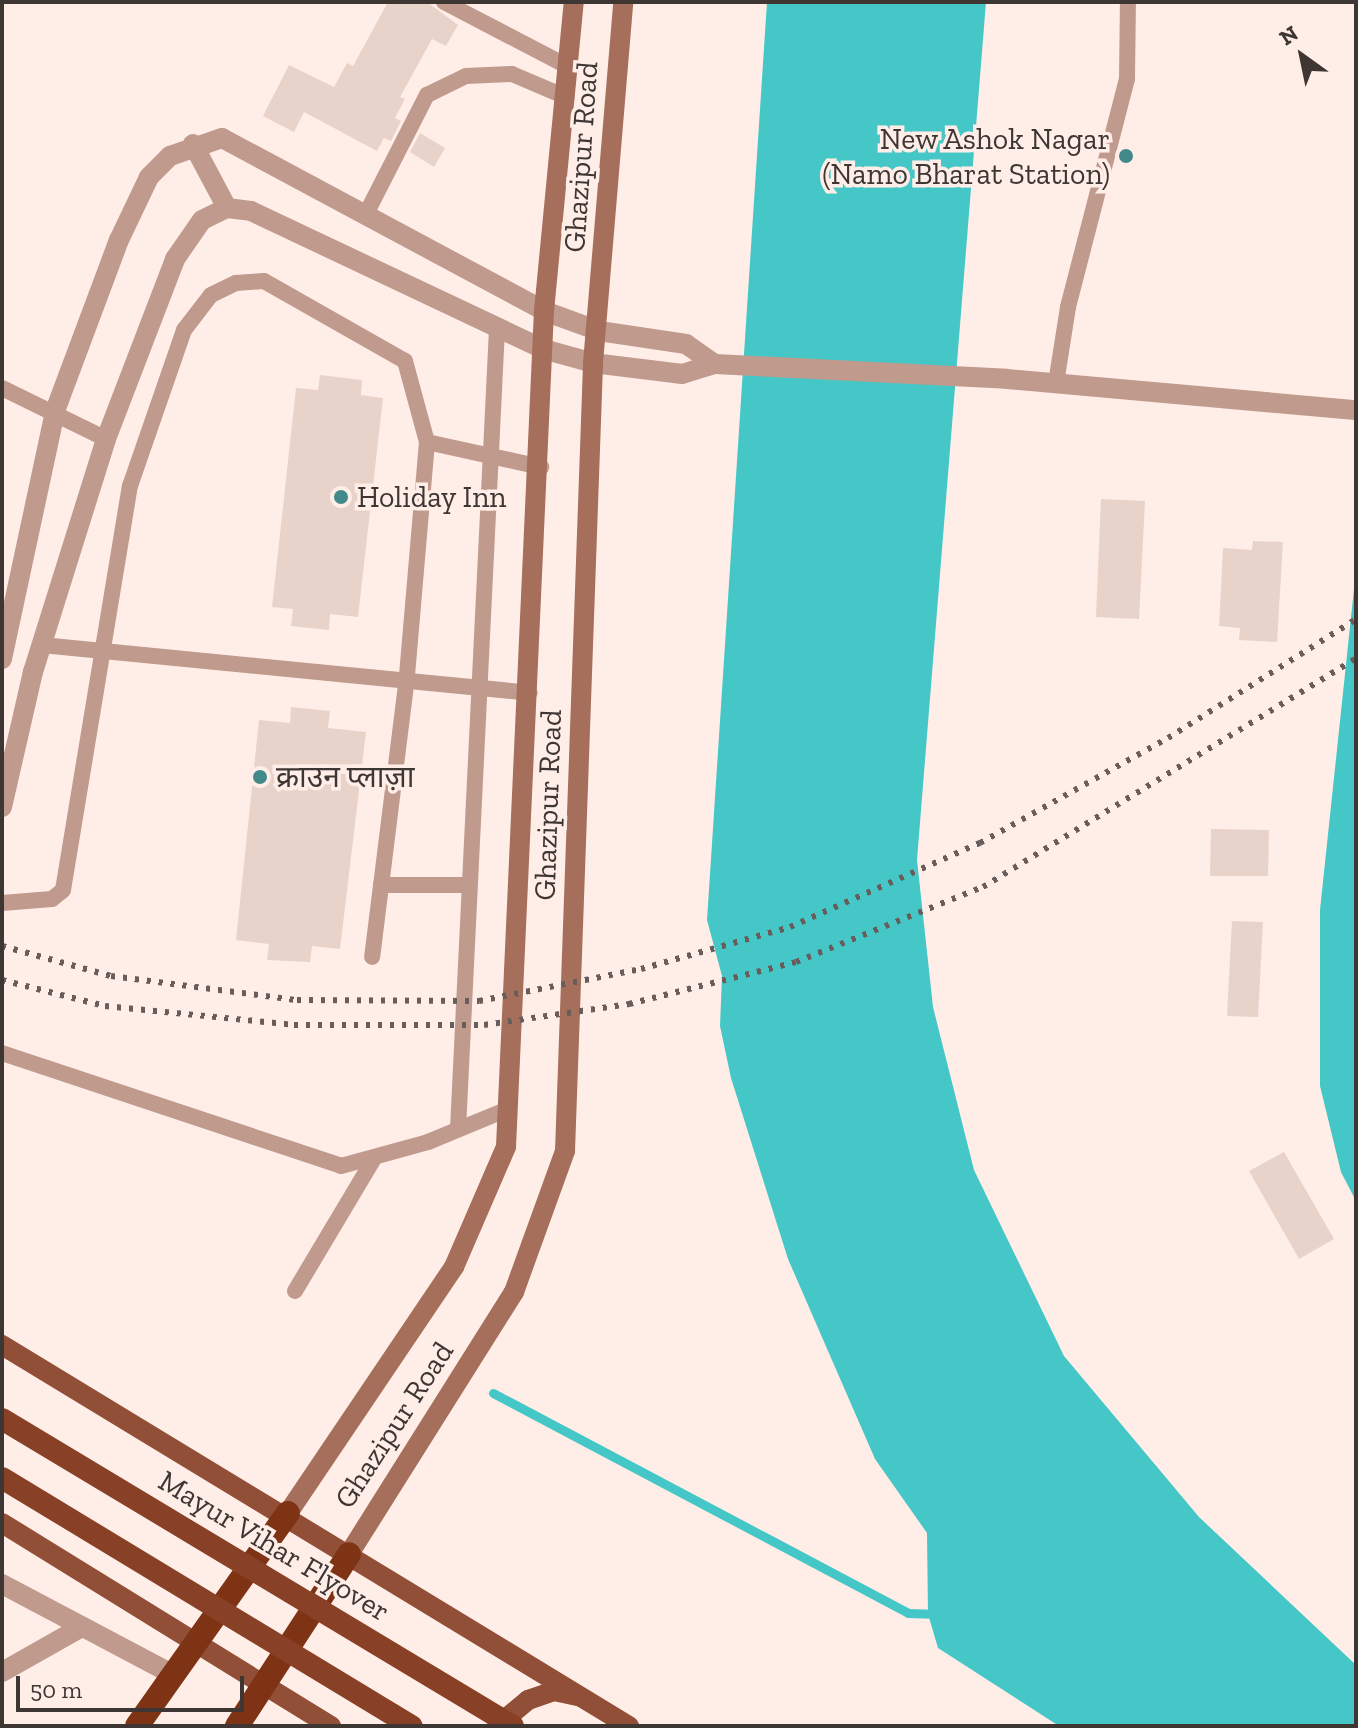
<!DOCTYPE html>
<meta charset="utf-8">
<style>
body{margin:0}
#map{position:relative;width:1358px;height:1728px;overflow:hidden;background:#ffede7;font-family:"Zilla Slab","Noto Sans Devanagari",serif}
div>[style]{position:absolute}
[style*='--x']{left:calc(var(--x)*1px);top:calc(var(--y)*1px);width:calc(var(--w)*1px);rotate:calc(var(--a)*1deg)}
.water>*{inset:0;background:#44c7c6}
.stream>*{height:9px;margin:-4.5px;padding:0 4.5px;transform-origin:4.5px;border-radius:4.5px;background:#44c7c6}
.building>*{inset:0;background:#e8d3cb}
.service>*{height:16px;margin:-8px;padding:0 8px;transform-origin:8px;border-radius:8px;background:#c09a8c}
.minor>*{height:20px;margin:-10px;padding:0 10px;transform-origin:10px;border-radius:10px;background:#c09a8c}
.tertiary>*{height:20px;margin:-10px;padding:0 10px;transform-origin:10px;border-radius:10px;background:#c09a8c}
.secondary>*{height:20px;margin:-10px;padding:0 10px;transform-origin:10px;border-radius:10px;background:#a56f5b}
.primary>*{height:20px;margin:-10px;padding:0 10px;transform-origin:10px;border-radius:10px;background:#914f37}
.motorway>*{height:24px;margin:-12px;padding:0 12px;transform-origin:12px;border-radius:12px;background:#7e3315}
.rail>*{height:6px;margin-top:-3px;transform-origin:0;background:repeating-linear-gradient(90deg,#685d5a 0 4px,transparent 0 12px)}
.trunk-bridge>*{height:22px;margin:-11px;padding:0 11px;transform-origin:11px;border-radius:11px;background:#884126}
.dots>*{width:22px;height:22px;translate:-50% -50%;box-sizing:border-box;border:4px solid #ffede7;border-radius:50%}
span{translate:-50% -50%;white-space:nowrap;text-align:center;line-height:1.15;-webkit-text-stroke:7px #ffede7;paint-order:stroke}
.poi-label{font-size:30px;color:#3e3633}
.right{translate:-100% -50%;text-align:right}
.left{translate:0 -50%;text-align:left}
.street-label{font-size:30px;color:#3e3633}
.frame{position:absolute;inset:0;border:4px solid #3e3633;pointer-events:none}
.north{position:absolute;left:1262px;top:16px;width:80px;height:80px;-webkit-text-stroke:6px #ffede7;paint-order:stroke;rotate:327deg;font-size:22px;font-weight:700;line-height:32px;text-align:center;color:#3e3633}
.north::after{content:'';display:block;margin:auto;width:28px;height:36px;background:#3e3633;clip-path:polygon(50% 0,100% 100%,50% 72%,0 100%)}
.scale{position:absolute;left:16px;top:1676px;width:228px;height:36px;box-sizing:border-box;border:4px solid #3e3633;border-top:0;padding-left:10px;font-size:24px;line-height:28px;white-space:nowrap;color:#3e3633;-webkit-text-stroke:6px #ffede7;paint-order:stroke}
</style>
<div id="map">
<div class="water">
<i style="clip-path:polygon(767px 2px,986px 2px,917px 860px,933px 1007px,974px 1170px,1064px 1356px,1199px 1517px,1356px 1665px,1356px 1726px,1059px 1726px,938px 1648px,928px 1614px,927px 1533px,875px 1459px,788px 1259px,731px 1078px,720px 1026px,722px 976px,707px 920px)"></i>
<i style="clip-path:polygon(1356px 570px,1356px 1201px,1341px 1172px,1320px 1086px,1320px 910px)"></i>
</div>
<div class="stream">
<i style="--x:493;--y:1393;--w:470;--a:27.9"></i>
<i style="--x:908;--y:1613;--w:31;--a:2"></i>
</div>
<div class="building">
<i style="clip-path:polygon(388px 2px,427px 2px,458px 25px,446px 46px,432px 39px,400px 97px,405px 99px,395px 118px,401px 121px,391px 141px,384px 138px,377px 151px,304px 112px,294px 132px,263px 116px,289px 65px,334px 87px,347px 63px,353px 66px)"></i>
<i style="clip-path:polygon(420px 133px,445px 148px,434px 167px,410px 152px)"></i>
<i style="clip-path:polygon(320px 375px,362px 380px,361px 395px,383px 398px,358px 617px,330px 614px,329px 630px,291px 626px,293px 609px,272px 607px,296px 388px,318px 390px)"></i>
<i style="clip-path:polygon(1101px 499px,1145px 501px,1139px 619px,1096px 617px)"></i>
<i style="clip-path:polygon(1253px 541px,1283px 542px,1277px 642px,1239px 640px,1240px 628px,1219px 626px,1223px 548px,1252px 550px)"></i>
<i style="clip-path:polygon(291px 707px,330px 711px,328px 728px,366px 732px,340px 949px,312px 946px,310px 962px,267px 960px,269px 944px,236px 940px,259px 720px,290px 723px)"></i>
<i style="clip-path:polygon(1211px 829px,1269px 830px,1268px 876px,1210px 876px)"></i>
<i style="clip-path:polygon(1232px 921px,1263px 922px,1258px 1017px,1227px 1016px)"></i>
<i style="clip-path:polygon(1284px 1152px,1334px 1239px,1299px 1259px,1249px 1171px)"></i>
</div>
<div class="service">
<i style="--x:444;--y:2;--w:141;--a:27.5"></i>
<i style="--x:366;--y:214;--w:134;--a:-62.9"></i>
<i style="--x:427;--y:95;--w:43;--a:-26"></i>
<i style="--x:466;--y:76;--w:46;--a:-2.5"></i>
<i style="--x:512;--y:74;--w:59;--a:23.1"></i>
<i style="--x:1056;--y:383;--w:77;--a:-81"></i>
<i style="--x:1068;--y:307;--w:236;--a:-75.5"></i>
<i style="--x:1127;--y:79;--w:77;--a:-89.3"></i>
<i style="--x:2;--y:388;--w:116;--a:26.1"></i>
<i style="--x:427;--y:442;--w:117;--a:12.4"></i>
<i style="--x:42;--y:645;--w:490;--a:5.6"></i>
<i style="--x:381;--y:885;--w:88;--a:0"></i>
<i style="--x:2;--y:903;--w:50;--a:-4.6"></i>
<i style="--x:52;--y:899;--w:14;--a:-39"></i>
<i style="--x:63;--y:890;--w:410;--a:-80.6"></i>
<i style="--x:130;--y:486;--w:165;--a:-70.9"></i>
<i style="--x:184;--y:330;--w:44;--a:-52.4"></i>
<i style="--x:211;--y:295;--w:28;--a:-26"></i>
<i style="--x:236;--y:283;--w:28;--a:-4"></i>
<i style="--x:264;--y:281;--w:162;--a:29.6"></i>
<i style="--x:405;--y:361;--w:84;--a:74.8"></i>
<i style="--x:427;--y:442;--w:244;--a:94.9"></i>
<i style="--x:406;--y:685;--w:274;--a:97.1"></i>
<i style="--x:2;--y:1053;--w:357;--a:18.4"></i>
<i style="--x:341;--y:1166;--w:90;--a:-15.4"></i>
<i style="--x:428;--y:1142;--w:87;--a:-22.4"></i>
<i style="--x:458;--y:1129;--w:801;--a:-87.21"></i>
<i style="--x:295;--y:1291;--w:156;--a:-59.2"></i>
</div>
<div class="minor">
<i style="--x:193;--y:144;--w:72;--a:62"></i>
<i style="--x:2;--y:659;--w:254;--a:-77.9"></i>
<i style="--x:55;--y:411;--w:183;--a:-69.5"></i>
<i style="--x:119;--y:240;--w:70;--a:-64.5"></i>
<i style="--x:149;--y:177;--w:30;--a:-45"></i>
<i style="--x:170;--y:156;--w:55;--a:-19.1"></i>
<i style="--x:222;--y:138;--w:366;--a:28.2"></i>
<i style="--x:2;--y:807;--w:139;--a:-77.1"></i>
<i style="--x:33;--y:672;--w:244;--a:-72.6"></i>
<i style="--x:106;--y:439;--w:193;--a:-69"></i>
<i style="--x:175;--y:259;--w:47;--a:-55.3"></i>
<i style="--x:202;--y:220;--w:28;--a:-26"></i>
<i style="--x:227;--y:208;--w:24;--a:7"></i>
<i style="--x:251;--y:211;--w:323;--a:25.3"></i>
<i style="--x:2;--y:1672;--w:92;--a:-29.4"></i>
</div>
<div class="tertiary">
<i style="--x:544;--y:311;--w:59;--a:20"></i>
<i style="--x:599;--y:331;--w:88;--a:8.5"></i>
<i style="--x:686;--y:344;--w:35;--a:35"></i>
<i style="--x:543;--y:349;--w:52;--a:15.6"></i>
<i style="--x:593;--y:363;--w:90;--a:7"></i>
<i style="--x:682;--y:374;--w:34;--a:-17"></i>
<i style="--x:715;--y:364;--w:292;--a:2.9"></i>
<i style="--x:1007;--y:379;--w:350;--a:5.1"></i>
<i style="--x:2;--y:1584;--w:192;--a:27.9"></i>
</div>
<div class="secondary">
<i style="--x:288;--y:1513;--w:297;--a:-56"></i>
<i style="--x:454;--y:1267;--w:131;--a:-66.6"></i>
<i style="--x:506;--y:1147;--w:837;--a:-87.4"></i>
<i style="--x:544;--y:311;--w:310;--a:-84.5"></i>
<i style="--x:349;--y:1554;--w:310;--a:-57.8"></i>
<i style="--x:514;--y:1292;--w:150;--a:-70.1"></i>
<i style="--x:565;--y:1151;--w:788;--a:-87.96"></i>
<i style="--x:593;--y:363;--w:362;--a:-85.2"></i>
</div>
<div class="primary">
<i style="--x:2;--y:1345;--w:734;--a:31.29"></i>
<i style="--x:2;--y:1523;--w:387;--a:31.7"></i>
<i style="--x:497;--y:1726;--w:40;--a:-40"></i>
<i style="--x:528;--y:1700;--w:28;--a:-19"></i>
<i style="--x:554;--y:1691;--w:25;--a:12"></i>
</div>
<div class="motorway">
<i style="--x:137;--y:1726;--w:261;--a:-54.7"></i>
<i style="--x:237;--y:1726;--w:205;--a:-56.9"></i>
</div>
<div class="rail">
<i style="--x:2;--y:946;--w:113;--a:15.4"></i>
<i style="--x:111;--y:976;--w:188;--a:7.4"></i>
<i style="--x:297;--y:1000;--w:182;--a:0.3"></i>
<i style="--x:479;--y:1001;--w:165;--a:-11.2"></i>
<i style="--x:641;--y:969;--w:155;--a:-15.7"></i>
<i style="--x:790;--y:927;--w:208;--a:-23.9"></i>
<i style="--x:980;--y:843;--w:215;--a:-29.2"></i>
<i style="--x:1168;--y:738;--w:222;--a:-32.3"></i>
<i style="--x:2;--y:980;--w:106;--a:14.2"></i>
<i style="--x:105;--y:1006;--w:190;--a:5.7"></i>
<i style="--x:294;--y:1025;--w:190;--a:0"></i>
<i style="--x:484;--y:1025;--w:147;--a:-8.2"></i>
<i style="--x:629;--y:1004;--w:172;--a:-14.1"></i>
<i style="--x:796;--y:962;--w:201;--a:-21.9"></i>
<i style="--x:983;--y:887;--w:438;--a:-31.5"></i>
</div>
<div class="trunk-bridge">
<i style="--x:2;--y:1419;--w:596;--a:31"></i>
<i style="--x:2;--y:1478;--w:479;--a:31.2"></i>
</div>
<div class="dots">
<i style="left:1126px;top:156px;background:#428a89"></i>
<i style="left:341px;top:497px;background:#428a89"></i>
<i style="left:260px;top:777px;background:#428a89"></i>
</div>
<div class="poi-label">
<span class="right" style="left:1110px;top:156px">New Ashok Nagar<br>(Namo Bharat Station)</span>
<span class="left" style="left:357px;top:497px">Holiday Inn</span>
<span class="left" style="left:276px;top:777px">क्राउन प्लाज़ा</span>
</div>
<div class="street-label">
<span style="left:581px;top:157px;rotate:-86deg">Ghazipur Road</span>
<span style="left:548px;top:805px;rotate:-88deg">Ghazipur Road</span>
<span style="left:394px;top:1425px;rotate:-57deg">Ghazipur Road</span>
<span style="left:274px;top:1546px;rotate:31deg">Mayur Vihar Flyover</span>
</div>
<div class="frame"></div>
<div class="north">N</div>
<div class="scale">50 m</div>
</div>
